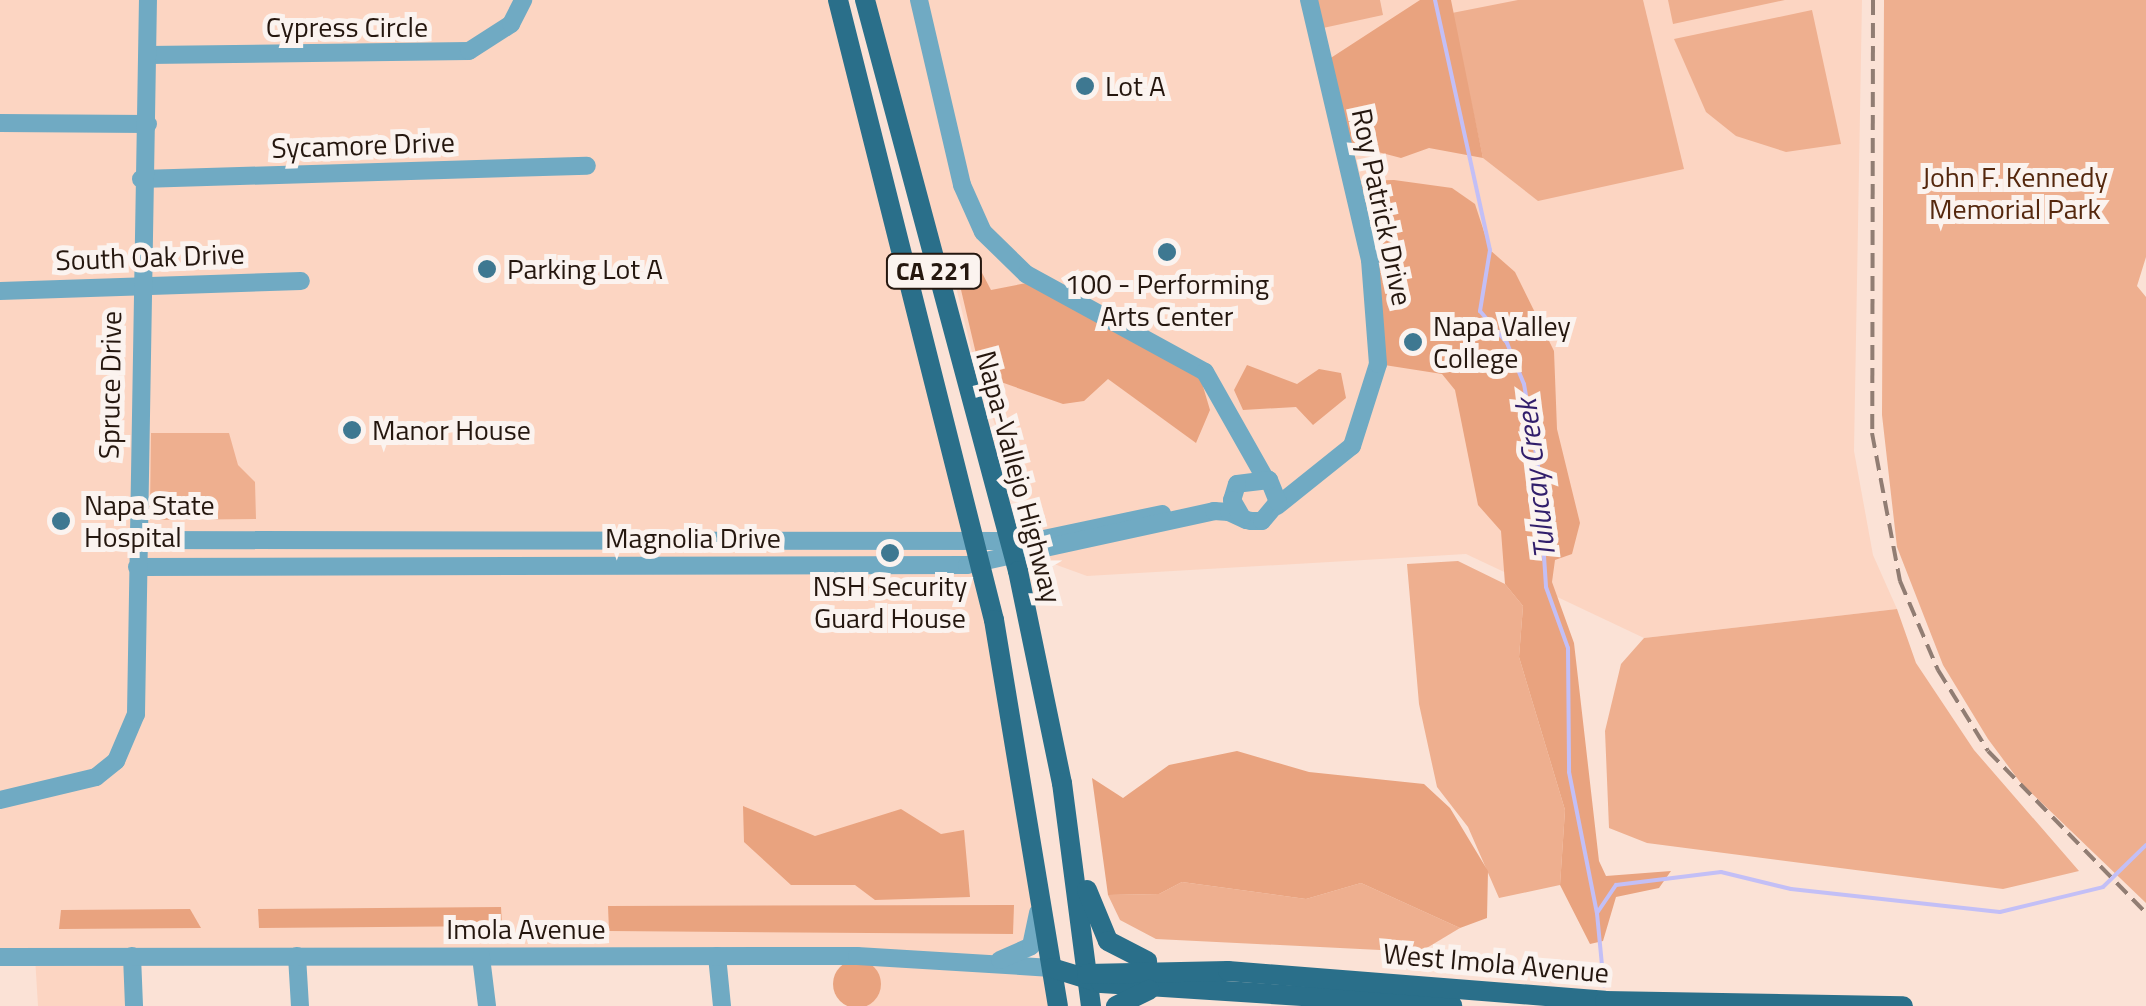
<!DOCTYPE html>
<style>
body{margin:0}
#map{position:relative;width:2146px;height:1006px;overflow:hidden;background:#fbe2d6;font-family:"Titillium Web",sans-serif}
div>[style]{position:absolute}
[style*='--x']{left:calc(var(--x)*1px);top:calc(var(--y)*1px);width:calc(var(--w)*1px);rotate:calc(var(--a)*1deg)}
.built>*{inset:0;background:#fcd5c2}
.green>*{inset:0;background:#eeaf8f}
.forest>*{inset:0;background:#e9a37f}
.round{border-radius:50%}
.stream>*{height:4px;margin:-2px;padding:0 2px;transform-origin:2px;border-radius:2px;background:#c3bff6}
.minor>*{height:18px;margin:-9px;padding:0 9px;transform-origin:9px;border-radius:9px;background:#70aac3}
.major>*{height:20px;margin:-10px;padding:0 10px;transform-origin:10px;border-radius:10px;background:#2a6f8a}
.rail>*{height:4px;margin-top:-2px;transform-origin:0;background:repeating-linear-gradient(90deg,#917d73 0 15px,transparent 0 23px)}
.dots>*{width:28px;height:28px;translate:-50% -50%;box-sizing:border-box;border:5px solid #fbf3ef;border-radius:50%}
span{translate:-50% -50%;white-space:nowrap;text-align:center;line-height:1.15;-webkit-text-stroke:10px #fbf3ef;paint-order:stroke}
.shield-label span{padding:2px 8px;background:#fbf3ef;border:2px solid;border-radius:8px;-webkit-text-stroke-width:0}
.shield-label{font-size:25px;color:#25170f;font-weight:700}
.street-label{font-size:28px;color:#25170f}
.poi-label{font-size:28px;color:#25170f}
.left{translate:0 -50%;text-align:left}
.park-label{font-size:28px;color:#55280e}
.water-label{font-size:30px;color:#311e6b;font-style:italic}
</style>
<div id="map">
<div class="built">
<i style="clip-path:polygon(0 0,838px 0,963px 484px,1038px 924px,1013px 956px,1052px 968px,1058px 1006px,850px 1006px,842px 957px,132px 956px,134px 1006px,38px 1006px,35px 957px,0 957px)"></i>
<i style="clip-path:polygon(865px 0,1862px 0,1854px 451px,1873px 555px,1897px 609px,1644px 638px,1466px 554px,1087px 576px,1043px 560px,978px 377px,949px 258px,922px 239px)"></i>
</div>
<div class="green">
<i style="clip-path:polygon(1316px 0,1380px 0,1383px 15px,1323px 28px)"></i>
<i style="clip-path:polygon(1518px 0,1643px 0,1684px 169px,1538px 201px,1483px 158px,1452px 13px)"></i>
<i style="clip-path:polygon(1668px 0,1785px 0,1673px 24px)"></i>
<i style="clip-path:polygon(1884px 0,2146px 0,2146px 257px,2137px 286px,2146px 297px,2146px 903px,2020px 782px,1988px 739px,1943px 665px,1897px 547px,1882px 415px)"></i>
<i style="clip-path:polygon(1812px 10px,1841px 144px,1786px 152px,1736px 136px,1706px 112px,1674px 39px)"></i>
<i style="clip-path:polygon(151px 433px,229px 433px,238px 465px,255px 482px,256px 519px,160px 520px,150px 507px)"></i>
<i style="clip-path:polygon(1458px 561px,1505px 584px,1523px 606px,1519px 657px,1565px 810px,1560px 885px,1499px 898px,1468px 827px,1437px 787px,1419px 704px,1407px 564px)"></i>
<i style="clip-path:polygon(1897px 609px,1916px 663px,1974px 750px,2079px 871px,2003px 889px,1647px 843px,1609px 828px,1605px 731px,1621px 664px,1644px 638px)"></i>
<i style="clip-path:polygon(1182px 882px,1306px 899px,1361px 883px,1460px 928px,1420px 952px,1156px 939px,1120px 920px,1108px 895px,1159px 894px)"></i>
</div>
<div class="forest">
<i style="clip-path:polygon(1420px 0,1451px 0,1483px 158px,1429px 148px,1401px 158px,1340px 142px,1323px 63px)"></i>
<i style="clip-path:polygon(1394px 180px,1452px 188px,1475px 204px,1490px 250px,1515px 272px,1554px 351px,1557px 429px,1580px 523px,1572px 554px,1555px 560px,1552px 582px,1574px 643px,1599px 861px,1606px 876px,1671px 871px,1659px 888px,1616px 897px,1603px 941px,1590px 944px,1560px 885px,1565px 810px,1519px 657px,1523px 606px,1505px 584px,1501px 531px,1478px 505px,1455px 390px,1442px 374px,1378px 364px,1349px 181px)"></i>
<i style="clip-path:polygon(954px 260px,981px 271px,991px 290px,1037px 281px,1197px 366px,1210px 410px,1196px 443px,1108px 379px,1084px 401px,1063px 404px,981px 375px)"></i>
<i style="clip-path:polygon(1247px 365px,1297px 384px,1319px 369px,1341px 373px,1346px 398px,1313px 425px,1296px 407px,1243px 410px,1234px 390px)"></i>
<i style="clip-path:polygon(1237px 751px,1309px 772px,1424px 784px,1450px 808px,1488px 871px,1487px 918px,1460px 928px,1361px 883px,1306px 899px,1182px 882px,1159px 894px,1108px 895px,1092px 778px,1123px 798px,1169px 765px)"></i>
<i style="clip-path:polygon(743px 806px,815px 836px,901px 809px,941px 834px,964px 830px,970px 897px,875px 900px,855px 885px,791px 885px,744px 842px)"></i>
<i style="clip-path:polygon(1014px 905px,1013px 934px,609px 931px,608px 906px)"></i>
<i style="clip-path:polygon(501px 907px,502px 926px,259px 928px,258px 909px)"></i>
<i style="clip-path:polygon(190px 909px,201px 928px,59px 929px,61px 910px)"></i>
<i class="round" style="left:833px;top:960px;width:48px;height:48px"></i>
</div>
<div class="stream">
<i style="--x:1435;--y:0;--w:256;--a:77.6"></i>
<i style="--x:1490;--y:250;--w:62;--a:99.3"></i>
<i style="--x:1480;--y:311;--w:42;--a:49.8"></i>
<i style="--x:1507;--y:343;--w:44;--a:67.5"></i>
<i style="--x:1524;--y:384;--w:83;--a:80.3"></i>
<i style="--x:1538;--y:466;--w:121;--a:86.2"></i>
<i style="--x:1546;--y:587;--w:65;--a:70.2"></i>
<i style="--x:1568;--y:648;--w:124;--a:89.5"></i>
<i style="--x:1569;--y:772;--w:144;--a:78.8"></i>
<i style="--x:1604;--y:986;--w:73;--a:-95.5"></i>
<i style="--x:1597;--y:913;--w:34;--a:-56"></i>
<i style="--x:1616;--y:885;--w:106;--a:-7.1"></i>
<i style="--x:1721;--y:872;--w:72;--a:13.7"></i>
<i style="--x:1791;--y:889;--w:210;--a:6.3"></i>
<i style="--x:2000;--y:912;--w:106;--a:-13.6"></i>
<i style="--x:2103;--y:887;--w:60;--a:-44.3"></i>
</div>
<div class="minor">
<i style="--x:919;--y:0;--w:190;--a:76.9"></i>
<i style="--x:962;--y:185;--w:51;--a:65.9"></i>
<i style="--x:983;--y:232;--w:60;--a:44.3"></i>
<i style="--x:1026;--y:274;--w:204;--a:28.7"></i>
<i style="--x:1205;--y:372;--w:122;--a:60.5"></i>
<i style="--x:148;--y:55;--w:321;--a:-0.7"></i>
<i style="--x:469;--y:51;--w:50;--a:-32.7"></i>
<i style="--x:511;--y:24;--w:27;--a:-63"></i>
<i style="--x:0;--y:123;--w:148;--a:0.4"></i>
<i style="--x:141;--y:179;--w:446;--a:-1.7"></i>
<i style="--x:0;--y:291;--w:301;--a:-1.9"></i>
<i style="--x:1277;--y:506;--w:96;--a:-38.7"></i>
<i style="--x:1352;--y:446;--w:86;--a:-72.4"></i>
<i style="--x:1378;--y:364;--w:104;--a:-94.4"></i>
<i style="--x:1370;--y:260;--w:267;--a:-103.2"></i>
<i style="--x:136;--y:540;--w:898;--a:0.06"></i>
<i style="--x:1034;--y:541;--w:131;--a:-11.9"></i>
<i style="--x:137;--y:567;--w:830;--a:-0.14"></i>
<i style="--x:967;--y:565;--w:253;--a:-12.3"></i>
<i style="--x:1214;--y:511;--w:15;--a:4"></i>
<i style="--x:1229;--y:512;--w:19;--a:25"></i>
<i style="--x:1246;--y:520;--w:5;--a:11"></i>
<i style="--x:1251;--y:521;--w:11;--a:0"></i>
<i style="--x:1262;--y:521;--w:25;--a:-50"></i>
<i style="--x:1278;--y:502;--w:24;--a:-112"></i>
<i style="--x:1269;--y:480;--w:32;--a:173"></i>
<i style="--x:1237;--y:484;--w:17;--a:107"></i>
<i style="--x:1232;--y:500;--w:20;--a:60"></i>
<i style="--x:0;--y:800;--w:99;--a:-13.5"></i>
<i style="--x:96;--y:777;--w:26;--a:-39"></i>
<i style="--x:116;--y:761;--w:51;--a:-66.9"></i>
<i style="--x:136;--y:714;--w:714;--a:-89.04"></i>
<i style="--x:132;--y:956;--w:50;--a:87.7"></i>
<i style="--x:297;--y:956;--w:50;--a:86.6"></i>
<i style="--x:717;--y:956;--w:50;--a:84.3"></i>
<i style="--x:0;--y:957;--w:857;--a:-0.07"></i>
<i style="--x:857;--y:956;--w:195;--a:3.5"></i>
<i style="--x:481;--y:957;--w:49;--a:83"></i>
<i style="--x:1000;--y:960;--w:34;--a:-24"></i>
<i style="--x:1031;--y:946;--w:34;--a:-78"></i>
</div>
<div class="major">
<i style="--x:838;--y:0;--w:639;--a:75.88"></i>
<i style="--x:994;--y:620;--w:391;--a:80.6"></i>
<i style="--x:865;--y:0;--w:591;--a:75"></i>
<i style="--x:1018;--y:571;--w:217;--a:78.3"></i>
<i style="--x:1062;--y:783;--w:225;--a:82.6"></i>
<i style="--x:1087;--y:890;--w:55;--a:67.6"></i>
<i style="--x:1108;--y:941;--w:44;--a:27.1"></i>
<i style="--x:1052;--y:968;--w:51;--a:17"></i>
<i style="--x:1101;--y:983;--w:352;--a:3.7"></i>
<i style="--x:1087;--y:974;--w:141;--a:-1.2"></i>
<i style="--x:1228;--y:971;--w:378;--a:4.5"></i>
<i style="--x:1605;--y:1001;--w:298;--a:1"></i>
<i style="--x:1116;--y:1006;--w:37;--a:-26"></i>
</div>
<div class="rail">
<i style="--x:1873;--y:0;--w:433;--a:90.1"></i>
<i style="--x:1872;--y:433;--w:151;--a:79.3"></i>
<i style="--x:1900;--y:581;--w:97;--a:66.9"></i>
<i style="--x:1938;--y:670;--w:95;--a:58.3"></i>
<i style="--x:1988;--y:751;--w:226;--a:45.7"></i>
</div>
<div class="dots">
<i style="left:1085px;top:86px;background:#3e7891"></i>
<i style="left:1167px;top:252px;background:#3e7891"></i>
<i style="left:487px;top:269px;background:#3e7891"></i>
<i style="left:1413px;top:342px;background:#3e7891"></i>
<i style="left:352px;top:430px;background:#3e7891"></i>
<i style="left:61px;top:521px;background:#3e7891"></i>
<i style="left:890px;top:553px;background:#3e7891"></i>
</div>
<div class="shield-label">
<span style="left:934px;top:271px">CA 221</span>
</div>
<div class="street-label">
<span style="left:347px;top:27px">Cypress Circle</span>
<span style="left:363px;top:145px;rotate:-2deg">Sycamore Drive</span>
<span style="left:1382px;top:207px;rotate:78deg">Roy Patrick Drive</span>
<span style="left:150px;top:257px;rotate:-2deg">South Oak Drive</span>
<span style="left:110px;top:385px;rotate:-89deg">Spruce Drive</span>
<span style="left:1019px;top:477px;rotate:75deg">Napa-Vallejo Highway</span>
<span style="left:693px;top:538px">Magnolia Drive</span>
<span style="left:526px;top:929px">Imola Avenue</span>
<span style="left:1496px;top:963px;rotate:5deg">West Imola Avenue</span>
</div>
<div class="poi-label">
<span class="left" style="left:1105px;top:86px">Lot A</span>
<span class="left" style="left:507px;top:269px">Parking Lot A</span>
<span style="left:1167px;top:300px">100 - Performing<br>Arts Center</span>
<span class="left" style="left:1433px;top:342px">Napa Valley<br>College</span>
<span class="left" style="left:372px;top:430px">Manor House</span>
<span class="left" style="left:84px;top:521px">Napa State<br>Hospital</span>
<span style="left:890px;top:602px">NSH Security<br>Guard House</span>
</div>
<div class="park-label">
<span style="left:2015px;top:193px">John F. Kennedy<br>Memorial Park</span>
</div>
<div class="water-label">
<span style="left:1535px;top:479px;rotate:-97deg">Tulucay Creek</span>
</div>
</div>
